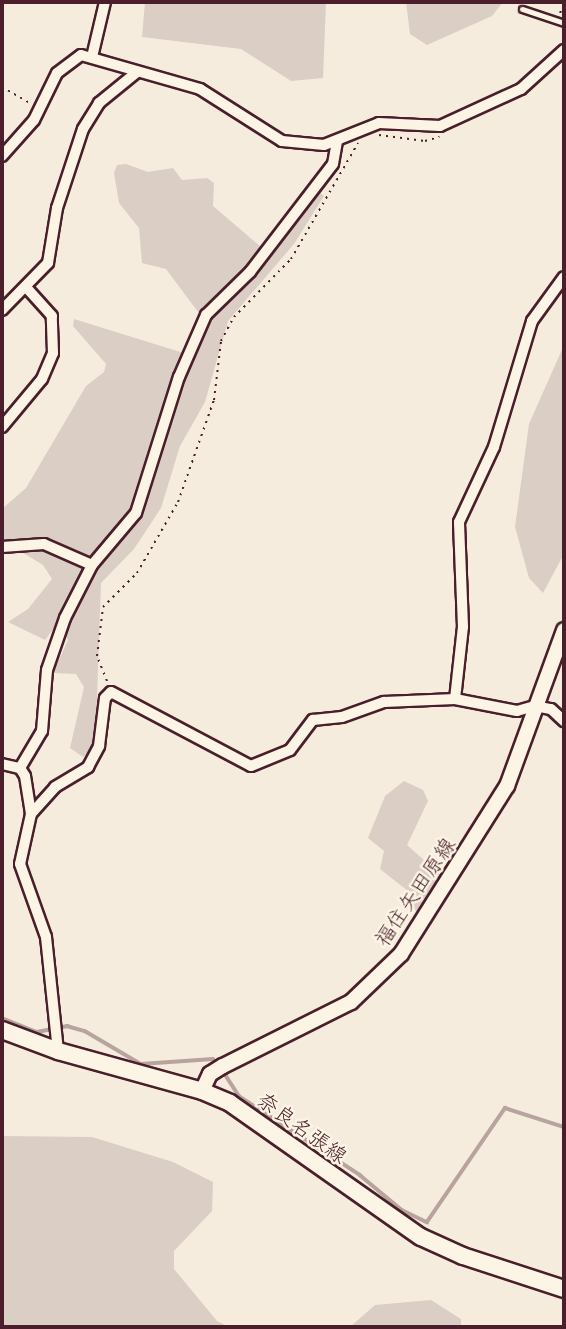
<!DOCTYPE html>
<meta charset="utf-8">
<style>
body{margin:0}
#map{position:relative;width:566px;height:1329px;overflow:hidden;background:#f5ecde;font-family:"Patrick Hand","Klee One",sans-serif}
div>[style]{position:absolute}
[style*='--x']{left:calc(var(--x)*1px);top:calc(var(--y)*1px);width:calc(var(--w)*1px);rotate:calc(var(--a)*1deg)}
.green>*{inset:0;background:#dbcec4}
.stream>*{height:3.5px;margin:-1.75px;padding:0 1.75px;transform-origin:1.75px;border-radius:1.75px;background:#b8a39e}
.path>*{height:2px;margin-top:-1px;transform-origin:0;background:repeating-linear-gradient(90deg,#4a1f2b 0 2px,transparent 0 7px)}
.roads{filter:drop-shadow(2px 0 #4a1f2b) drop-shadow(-2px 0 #4a1f2b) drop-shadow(0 2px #4a1f2b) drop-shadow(0 -2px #4a1f2b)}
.service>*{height:5px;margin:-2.5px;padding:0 2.5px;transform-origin:2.5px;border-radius:2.5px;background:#fcf5e5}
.minor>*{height:10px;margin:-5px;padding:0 5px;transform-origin:5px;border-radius:5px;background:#fcf5e5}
.secondary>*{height:14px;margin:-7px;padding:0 7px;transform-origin:7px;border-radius:7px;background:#fcf5e5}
.primary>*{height:16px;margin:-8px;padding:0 8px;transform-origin:8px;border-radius:8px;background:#fcf5e5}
span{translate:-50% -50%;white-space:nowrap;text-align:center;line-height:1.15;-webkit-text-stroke:5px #fcf5e5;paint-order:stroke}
.street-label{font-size:21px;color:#4a1f2b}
.frame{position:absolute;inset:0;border:4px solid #4a1f2b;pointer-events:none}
</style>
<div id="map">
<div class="green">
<i style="clip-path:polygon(145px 2px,326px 2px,323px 78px,291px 81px,241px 49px,142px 37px)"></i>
<i style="clip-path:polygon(406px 2px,503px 2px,492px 16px,427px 45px,410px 34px)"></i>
<i style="clip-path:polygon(126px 164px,148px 172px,173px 168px,182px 180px,207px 178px,214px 183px,213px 206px,267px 252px,317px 190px,324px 196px,294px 244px,228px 321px,205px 402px,180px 446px,161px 508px,134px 549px,101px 583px,96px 725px,92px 749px,83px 757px,70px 748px,84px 687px,76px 674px,53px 673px,68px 640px,65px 633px,55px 627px,45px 640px,8px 622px,28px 609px,52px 579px,43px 565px,2px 540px,2px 509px,26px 488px,86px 386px,104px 372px,106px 364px,73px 326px,74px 319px,190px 355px,207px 324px,166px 269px,142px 263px,139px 228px,119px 203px,114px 173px,117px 165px)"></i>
<i style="clip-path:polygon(564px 345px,564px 554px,543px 593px,529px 578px,515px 527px,529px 424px)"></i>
<i style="clip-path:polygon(404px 781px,423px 790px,428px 801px,407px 845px,443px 877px,418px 917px,408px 891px,380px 869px,384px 851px,368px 838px,385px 796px)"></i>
<i style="clip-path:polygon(2px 1136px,92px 1137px,173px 1162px,213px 1182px,212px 1211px,174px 1251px,174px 1269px,217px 1321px,229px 1327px,2px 1327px)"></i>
<i style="clip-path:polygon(431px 1300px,461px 1319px,461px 1327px,350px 1327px,375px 1305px)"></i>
</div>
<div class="stream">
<i style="--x:2;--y:1018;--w:38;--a:22"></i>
<i style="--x:37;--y:1032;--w:31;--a:-11"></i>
<i style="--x:67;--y:1026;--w:19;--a:16"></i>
<i style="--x:85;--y:1031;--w:65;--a:30.5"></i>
<i style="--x:141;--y:1064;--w:72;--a:-4"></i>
<i style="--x:213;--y:1059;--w:9;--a:54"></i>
<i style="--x:223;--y:1071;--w:30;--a:57"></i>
<i style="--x:239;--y:1096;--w:145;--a:33.1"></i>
<i style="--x:360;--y:1175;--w:55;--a:39.8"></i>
<i style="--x:402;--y:1210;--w:28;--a:26"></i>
<i style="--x:427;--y:1222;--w:138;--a:-55.6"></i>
<i style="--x:505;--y:1108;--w:62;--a:17.9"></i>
</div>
<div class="path">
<i style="--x:560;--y:13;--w:10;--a:-66"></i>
<i style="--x:2;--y:87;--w:34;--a:30"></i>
<i style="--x:379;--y:135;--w:46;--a:7.4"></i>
<i style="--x:425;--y:141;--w:15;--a:-16"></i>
<i style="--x:107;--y:681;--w:27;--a:-112"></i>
<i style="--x:97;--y:656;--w:49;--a:-83"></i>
<i style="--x:103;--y:607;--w:48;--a:-45"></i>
<i style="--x:137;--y:573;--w:82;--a:-60"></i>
<i style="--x:178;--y:502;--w:108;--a:-70.6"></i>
<i style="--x:214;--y:400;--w:59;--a:-83.2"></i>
<i style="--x:221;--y:341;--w:27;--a:-62"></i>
<i style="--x:234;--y:317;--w:81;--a:-45.5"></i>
<i style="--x:291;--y:259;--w:134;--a:-60"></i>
</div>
<div class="roads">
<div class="service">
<i style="--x:522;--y:9;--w:44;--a:18.4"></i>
</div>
<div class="minor">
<i style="--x:92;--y:57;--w:57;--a:-76.7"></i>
<i style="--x:2;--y:156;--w:48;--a:-48.4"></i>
<i style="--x:34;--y:120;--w:52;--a:-63.9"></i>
<i style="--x:57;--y:73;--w:30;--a:-37"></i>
<i style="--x:81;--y:55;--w:124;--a:15.9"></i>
<i style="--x:200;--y:89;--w:97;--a:32.4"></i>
<i style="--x:282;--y:141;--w:42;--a:5.4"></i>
<i style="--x:324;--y:145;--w:59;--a:-21.8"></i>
<i style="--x:379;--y:123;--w:61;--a:2.8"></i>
<i style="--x:440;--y:126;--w:89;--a:-24.6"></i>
<i style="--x:521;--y:89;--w:58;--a:-42.2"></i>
<i style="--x:2;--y:310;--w:66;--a:-45.6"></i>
<i style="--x:48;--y:263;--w:56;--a:-80.7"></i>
<i style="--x:57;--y:208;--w:83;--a:-71.8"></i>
<i style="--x:83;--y:129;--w:31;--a:-58"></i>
<i style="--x:99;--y:103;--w:49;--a:-39.2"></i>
<i style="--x:2;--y:427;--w:62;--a:-50.2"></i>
<i style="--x:42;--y:379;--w:28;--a:-67"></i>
<i style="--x:53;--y:353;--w:37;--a:-92"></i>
<i style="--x:52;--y:316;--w:39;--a:-132"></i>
<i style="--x:2;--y:547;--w:42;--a:-4.1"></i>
<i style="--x:44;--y:544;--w:52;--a:23.6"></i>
<i style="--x:455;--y:699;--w:72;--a:-83.7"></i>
<i style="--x:463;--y:627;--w:105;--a:-92.2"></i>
<i style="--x:459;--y:522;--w:83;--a:-65"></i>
<i style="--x:494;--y:447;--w:132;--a:-73.2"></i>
<i style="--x:532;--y:321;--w:54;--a:-54"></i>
<i style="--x:2;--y:764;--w:18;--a:13"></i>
<i style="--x:20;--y:768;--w:9;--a:58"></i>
<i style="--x:25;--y:776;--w:38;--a:81"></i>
<i style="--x:31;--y:814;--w:51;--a:102.4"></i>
<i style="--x:20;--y:864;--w:77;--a:70.4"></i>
<i style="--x:46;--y:937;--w:115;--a:84"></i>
<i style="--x:20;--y:768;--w:43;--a:-59.3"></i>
<i style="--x:42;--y:731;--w:61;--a:-85.3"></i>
<i style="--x:47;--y:670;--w:55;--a:-70.9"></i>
<i style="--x:65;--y:618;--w:59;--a:-63"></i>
<i style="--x:92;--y:565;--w:68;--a:-49.8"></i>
<i style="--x:136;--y:513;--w:143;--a:-72.5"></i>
<i style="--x:179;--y:377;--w:68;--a:-66.5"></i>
<i style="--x:206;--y:315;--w:62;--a:-44.3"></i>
<i style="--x:250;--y:272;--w:136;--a:-52.5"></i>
<i style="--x:333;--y:164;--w:23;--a:-80"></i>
<i style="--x:31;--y:814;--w:36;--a:-48"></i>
<i style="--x:55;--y:787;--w:39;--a:-31"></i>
<i style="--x:88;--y:767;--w:24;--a:-62"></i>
<i style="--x:99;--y:746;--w:48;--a:-82.9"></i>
<i style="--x:105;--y:698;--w:8;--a:-45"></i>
<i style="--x:111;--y:692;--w:158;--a:27.9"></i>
<i style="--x:251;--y:766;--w:42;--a:-22.3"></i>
<i style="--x:290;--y:750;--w:38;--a:-53"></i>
<i style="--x:313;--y:720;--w:29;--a:-6"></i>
<i style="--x:342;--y:717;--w:45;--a:-19.7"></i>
<i style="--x:384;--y:702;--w:71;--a:-2.4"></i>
<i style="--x:455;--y:699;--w:63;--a:11"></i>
<i style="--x:517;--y:711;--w:19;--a:-16"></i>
<i style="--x:535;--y:706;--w:16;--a:11"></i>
<i style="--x:551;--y:709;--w:18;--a:43"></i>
</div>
<div class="secondary">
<i style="--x:202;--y:1091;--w:19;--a:-65"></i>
<i style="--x:210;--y:1074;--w:15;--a:-32"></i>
<i style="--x:223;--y:1066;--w:143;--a:-26.6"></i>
<i style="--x:351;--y:1002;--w:69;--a:-43.8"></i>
<i style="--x:401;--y:954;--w:199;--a:-57.8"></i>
<i style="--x:507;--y:786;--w:166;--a:-69.9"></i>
</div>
<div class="primary">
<i style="--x:2;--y:1030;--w:60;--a:20.6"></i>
<i style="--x:58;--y:1051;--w:149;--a:15.5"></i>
<i style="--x:202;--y:1091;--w:30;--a:23"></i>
<i style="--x:230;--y:1103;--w:233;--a:35.1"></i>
<i style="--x:421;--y:1237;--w:46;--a:24.3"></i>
<i style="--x:463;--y:1256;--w:106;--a:18.1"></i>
</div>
</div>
<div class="street-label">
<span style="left:415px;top:892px;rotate:-56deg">福住矢田原線</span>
<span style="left:302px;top:1128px;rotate:36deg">奈良名張線</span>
</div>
<div class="frame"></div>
</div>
